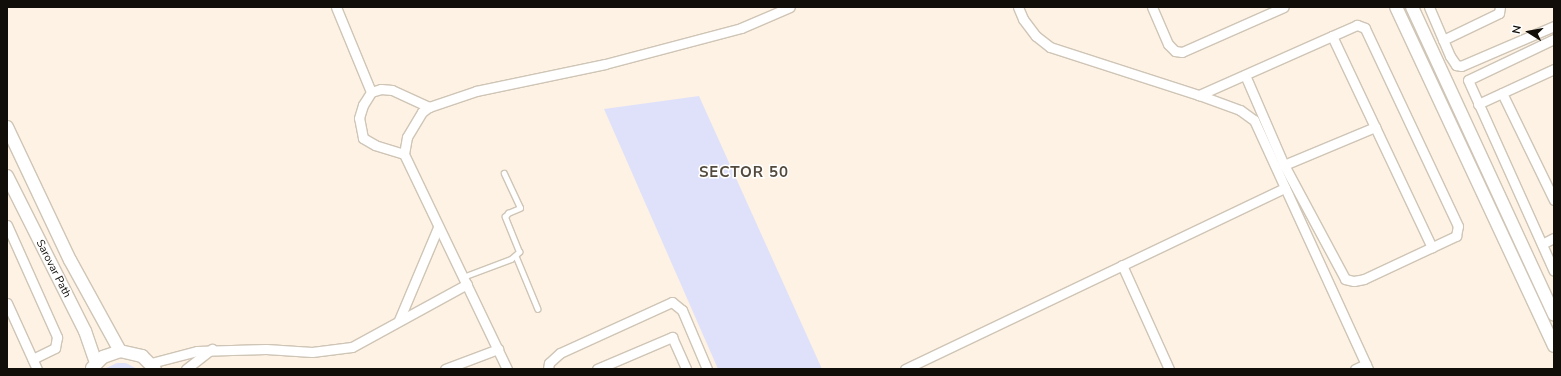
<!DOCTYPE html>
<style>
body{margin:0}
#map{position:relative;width:1561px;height:376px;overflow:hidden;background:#fdf2e3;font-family:"Nunito Sans",sans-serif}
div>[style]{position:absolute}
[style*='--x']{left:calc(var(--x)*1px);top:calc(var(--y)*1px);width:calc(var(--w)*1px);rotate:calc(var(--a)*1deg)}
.green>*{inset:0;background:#dfe1fa}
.roads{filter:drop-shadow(1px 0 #cfc5b6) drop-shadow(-1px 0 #cfc5b6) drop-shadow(0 1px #cfc5b6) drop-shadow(0 -1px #cfc5b6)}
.lane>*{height:4.5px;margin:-2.25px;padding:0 2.25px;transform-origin:2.25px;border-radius:2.25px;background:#fff}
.street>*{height:9px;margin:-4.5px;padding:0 4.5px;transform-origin:4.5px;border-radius:4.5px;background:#fff}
.secondary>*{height:12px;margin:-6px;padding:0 6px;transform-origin:6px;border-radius:6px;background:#fff}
span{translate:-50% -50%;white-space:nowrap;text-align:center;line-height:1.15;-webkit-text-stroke:3px #fff;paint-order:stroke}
.street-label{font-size:11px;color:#110e09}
.district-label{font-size:15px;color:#534a3d;font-weight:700;letter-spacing:1px}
.frame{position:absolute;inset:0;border:8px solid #110e09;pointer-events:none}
.north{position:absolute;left:1509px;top:12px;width:40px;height:40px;-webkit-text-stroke:3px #fff;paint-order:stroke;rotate:281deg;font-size:11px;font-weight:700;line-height:16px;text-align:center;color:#110e09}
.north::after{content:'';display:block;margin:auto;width:14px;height:18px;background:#110e09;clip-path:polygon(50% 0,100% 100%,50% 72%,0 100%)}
</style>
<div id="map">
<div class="green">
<i style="clip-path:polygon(699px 96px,822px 369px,718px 369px,604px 109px)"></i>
<i style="clip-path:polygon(117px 363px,126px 363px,137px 369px,104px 369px)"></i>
</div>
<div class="roads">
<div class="lane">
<i style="--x:516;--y:256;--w:57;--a:67.5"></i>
<i style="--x:463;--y:277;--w:51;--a:-20.6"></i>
<i style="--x:511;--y:259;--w:11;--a:-41"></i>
<i style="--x:519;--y:252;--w:38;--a:-112"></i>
<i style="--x:505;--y:217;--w:5;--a:-53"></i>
<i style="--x:508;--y:213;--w:13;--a:-23"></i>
<i style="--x:520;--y:208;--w:38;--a:-115"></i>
</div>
<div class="street">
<i style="--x:336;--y:7;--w:92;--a:67.6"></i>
<i style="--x:1018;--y:7;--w:13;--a:67"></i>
<i style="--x:1023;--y:19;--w:21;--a:53"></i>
<i style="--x:1036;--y:36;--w:18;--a:38"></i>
<i style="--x:1050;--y:47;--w:157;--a:17.9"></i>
<i style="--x:1199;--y:95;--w:44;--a:20.1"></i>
<i style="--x:1240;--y:110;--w:17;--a:36"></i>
<i style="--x:1254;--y:120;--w:274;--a:65.4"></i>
<i style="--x:1152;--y:7;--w:40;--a:66.6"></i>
<i style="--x:1168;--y:44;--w:10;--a:45"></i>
<i style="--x:1175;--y:51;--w:7;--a:8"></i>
<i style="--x:1182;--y:52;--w:111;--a:-23.8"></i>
<i style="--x:1429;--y:7;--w:53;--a:66.8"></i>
<i style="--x:1450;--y:56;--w:11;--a:56"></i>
<i style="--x:1456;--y:65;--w:5;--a:11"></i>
<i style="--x:1461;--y:66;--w:101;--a:-23.3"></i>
<i style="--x:1554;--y:39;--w:95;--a:154.5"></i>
<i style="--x:1468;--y:80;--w:209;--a:65.8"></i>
<i style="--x:1443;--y:40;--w:62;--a:-25.7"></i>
<i style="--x:1499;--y:13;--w:6;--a:-81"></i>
<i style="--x:1245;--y:75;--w:98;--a:66.6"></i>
<i style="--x:1284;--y:165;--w:129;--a:61.8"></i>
<i style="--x:1345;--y:279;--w:9;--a:13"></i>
<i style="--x:1354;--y:281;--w:10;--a:-11"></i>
<i style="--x:1364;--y:279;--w:102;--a:-25.1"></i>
<i style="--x:1456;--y:236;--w:10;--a:-79"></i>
<i style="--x:1458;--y:226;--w:219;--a:-115.2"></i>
<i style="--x:1365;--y:28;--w:9;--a:-159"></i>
<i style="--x:1357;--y:25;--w:27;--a:156"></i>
<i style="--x:1502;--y:93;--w:119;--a:64.1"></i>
<i style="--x:1199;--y:95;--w:145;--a:-23.9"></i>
<i style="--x:1332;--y:36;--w:234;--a:64.7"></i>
<i style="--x:1478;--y:104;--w:84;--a:-24.7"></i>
<i style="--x:404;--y:154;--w:30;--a:-163"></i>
<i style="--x:375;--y:145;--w:14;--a:-150"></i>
<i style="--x:363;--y:138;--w:20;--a:-101"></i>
<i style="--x:359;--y:118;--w:14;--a:-73"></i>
<i style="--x:363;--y:105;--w:15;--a:-58"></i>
<i style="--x:371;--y:92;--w:10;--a:-17"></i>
<i style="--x:381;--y:89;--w:11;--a:5"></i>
<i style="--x:392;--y:90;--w:41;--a:24.7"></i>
<i style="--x:1284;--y:165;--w:99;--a:-22.7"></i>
<i style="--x:7;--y:225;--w:123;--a:65.9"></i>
<i style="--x:57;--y:337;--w:11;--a:100"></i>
<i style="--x:55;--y:348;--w:25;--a:154"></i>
<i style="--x:1542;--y:244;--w:13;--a:-27"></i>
<i style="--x:1122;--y:265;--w:114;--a:65.7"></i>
<i style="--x:7;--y:303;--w:72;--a:65.6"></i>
<i style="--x:399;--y:320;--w:101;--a:-67.2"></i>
<i style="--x:151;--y:363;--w:48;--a:-14.6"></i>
<i style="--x:197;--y:351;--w:69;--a:-1.7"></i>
<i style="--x:266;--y:349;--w:46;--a:3.7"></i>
<i style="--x:312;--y:352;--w:40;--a:-7.1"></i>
<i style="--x:352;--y:347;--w:131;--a:-28.7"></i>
<i style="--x:186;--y:369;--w:33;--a:-38"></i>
<i style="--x:445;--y:369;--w:57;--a:-20.7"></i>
<i style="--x:507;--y:369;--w:238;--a:-115.6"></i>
<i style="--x:404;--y:154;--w:17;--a:-80"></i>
<i style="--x:407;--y:137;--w:29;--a:-59"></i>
<i style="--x:422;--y:112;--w:9;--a:-36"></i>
<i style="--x:429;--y:107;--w:50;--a:-18.8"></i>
<i style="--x:476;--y:91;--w:132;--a:-11.8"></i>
<i style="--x:605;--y:64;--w:141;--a:-14.8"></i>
<i style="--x:741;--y:28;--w:53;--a:-23.2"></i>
<i style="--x:548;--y:369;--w:6;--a:-81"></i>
<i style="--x:549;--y:363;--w:15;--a:-42"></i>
<i style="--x:560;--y:353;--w:123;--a:-24.5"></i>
<i style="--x:672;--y:302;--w:13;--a:39"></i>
<i style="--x:682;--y:310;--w:64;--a:67"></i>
<i style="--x:597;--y:369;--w:82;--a:-23.1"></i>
<i style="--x:672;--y:337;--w:35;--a:66"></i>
<i style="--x:905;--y:369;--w:421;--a:-25.5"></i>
<i style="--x:1355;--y:369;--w:12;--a:-24"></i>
</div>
<div class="secondary">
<i style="--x:1396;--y:7;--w:374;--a:65"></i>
<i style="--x:1412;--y:7;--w:339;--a:65.2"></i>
<i style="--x:7;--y:127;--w:147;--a:64.7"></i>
<i style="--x:70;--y:260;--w:104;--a:61.2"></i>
<i style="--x:7;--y:176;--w:174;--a:63.3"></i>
<i style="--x:85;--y:331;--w:34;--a:71"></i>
<i style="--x:92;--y:368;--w:16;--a:-45"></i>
<i style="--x:103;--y:357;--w:18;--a:-19"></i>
<i style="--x:120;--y:351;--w:23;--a:13"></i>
<i style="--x:142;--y:356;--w:18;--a:45"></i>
</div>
</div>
<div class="street-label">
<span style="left:53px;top:269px;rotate:63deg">Sarovar Path</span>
</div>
<div class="district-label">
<span style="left:744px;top:173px">SECTOR 50</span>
</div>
<div class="frame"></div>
<div class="north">N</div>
</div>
